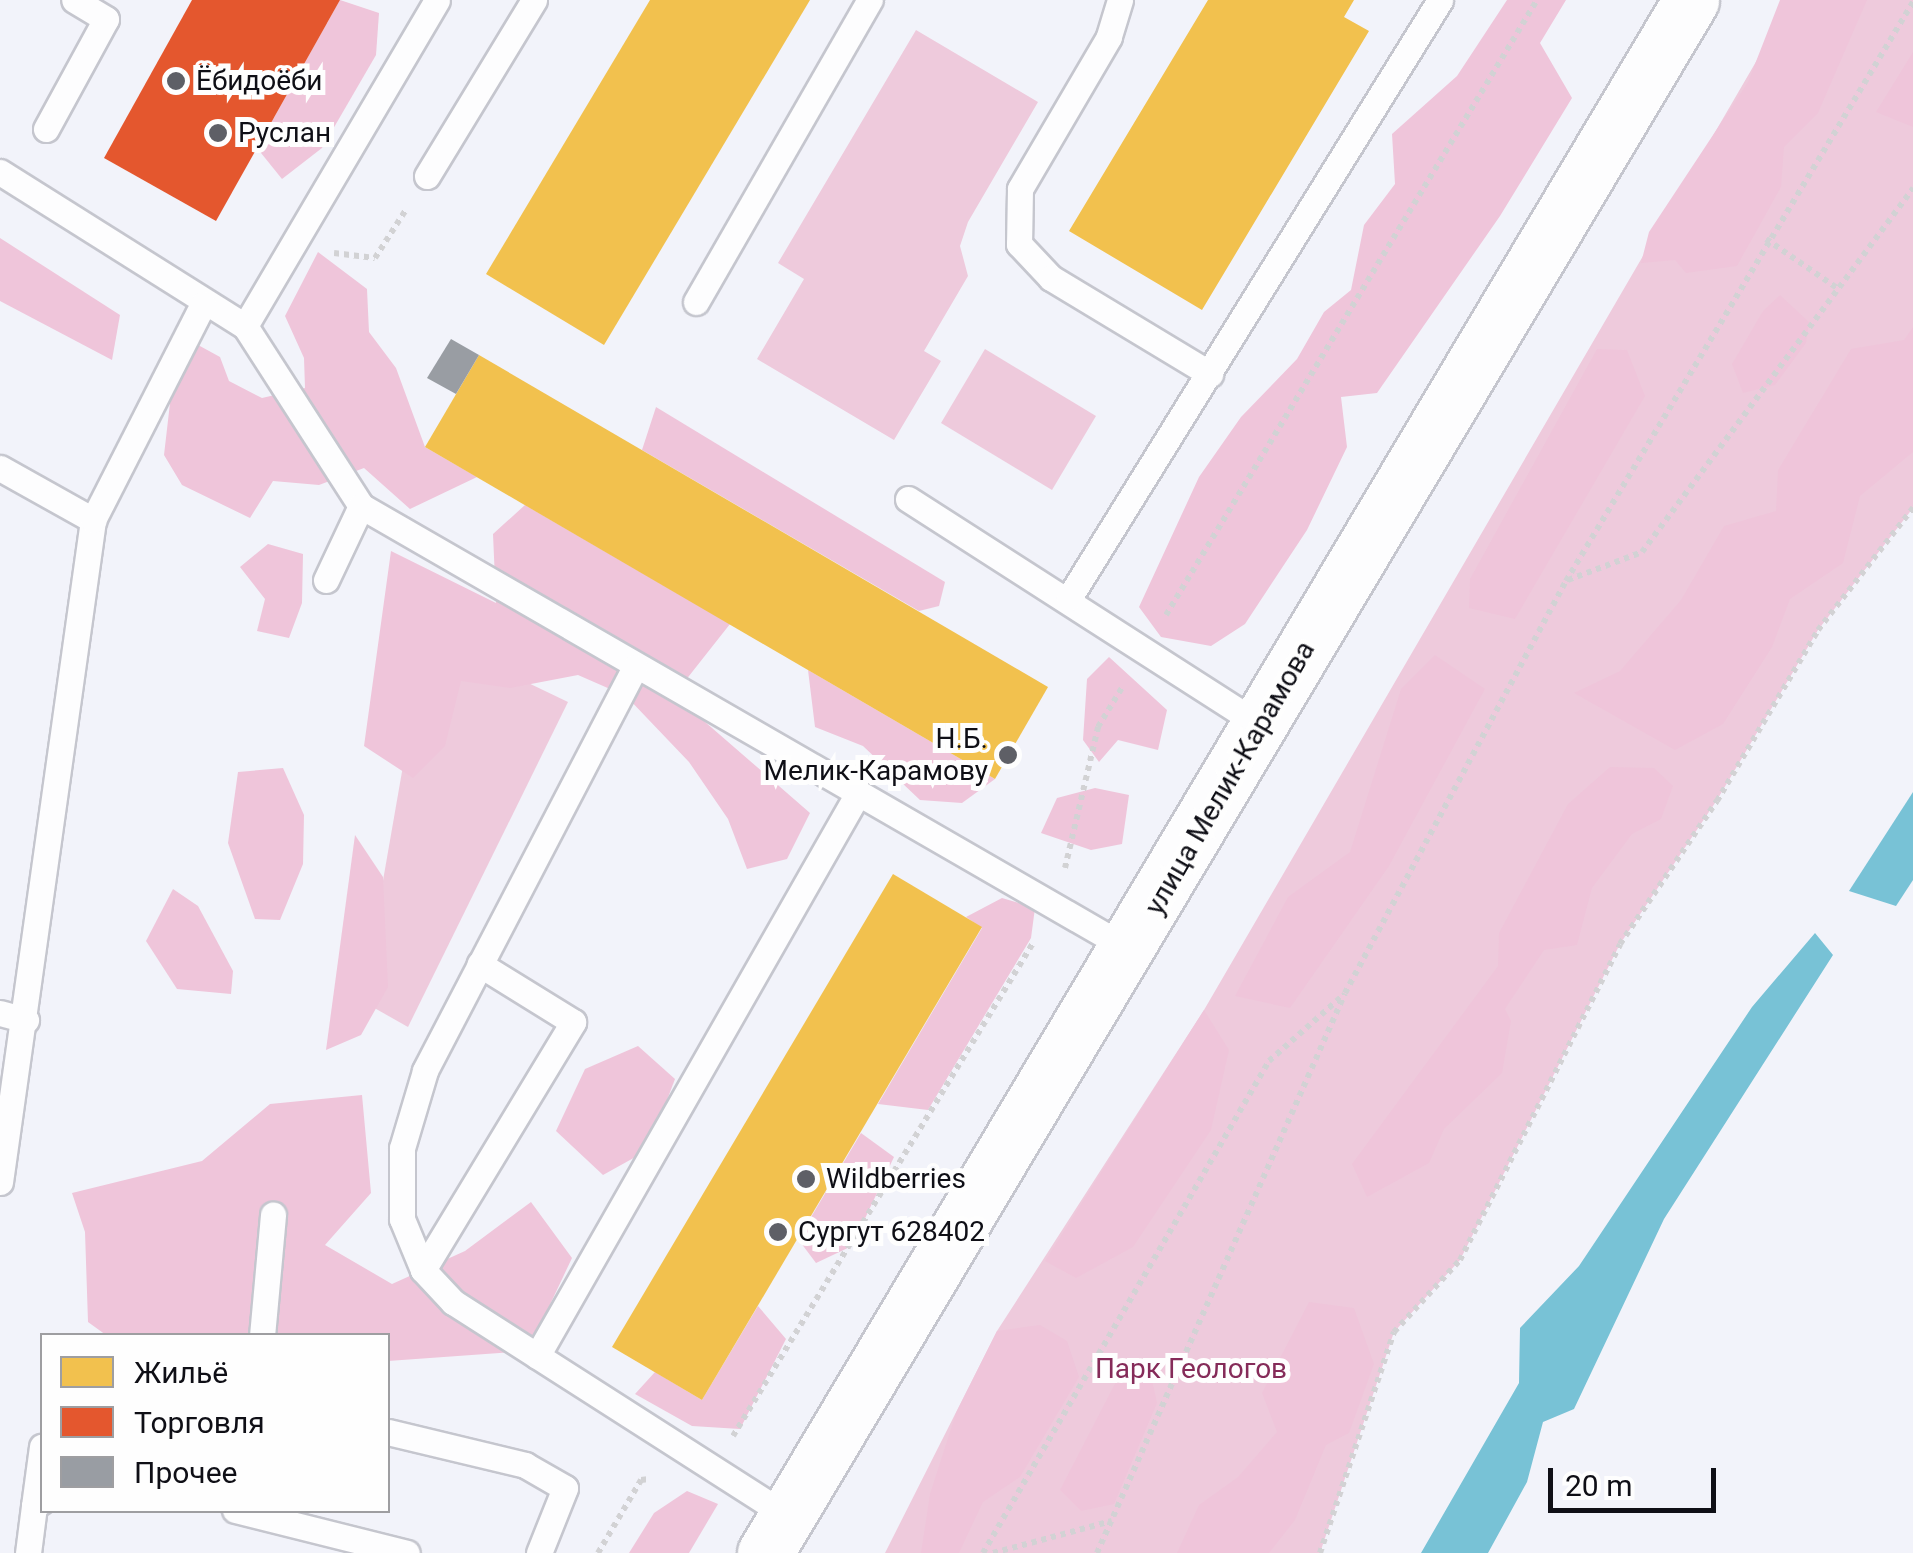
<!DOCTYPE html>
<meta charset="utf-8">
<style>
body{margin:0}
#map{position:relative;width:1913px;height:1553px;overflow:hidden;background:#f2f3fa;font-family:Roboto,sans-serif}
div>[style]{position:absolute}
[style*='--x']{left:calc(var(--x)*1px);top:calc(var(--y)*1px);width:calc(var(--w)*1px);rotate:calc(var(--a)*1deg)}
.green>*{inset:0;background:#eecadc}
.forest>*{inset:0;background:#efc5da}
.water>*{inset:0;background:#78c2d6}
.homes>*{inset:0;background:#f2c14e}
.shops>*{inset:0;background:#e4572e}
.building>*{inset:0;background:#999da3}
.path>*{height:6px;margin-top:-3px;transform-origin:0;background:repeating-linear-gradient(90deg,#d2d2d4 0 5px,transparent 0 10px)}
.roads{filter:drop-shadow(2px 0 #c5c6ce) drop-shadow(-2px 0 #c5c6ce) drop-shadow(0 2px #c5c6ce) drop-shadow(0 -2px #c5c6ce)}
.service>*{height:25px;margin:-12.5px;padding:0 12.5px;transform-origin:12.5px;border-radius:12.5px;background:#fdfdfe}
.secondary>*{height:55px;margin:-27.5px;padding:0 27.5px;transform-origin:27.5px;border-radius:27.5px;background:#fdfdfe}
.dots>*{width:28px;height:28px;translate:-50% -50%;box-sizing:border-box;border:5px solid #fefefe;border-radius:50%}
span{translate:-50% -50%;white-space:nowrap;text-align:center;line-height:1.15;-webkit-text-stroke:10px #fefefe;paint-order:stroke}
.poi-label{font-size:28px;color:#0f0f16}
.left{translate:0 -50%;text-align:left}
.right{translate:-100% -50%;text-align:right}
.street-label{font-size:28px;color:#0f0f16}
.park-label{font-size:28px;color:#852b59}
.legend{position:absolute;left:40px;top:1333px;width:350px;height:180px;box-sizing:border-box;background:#fefefe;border:2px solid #9e9ea1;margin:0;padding:12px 18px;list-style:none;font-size:30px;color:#0f0f16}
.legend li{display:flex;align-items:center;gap:20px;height:50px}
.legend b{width:50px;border:2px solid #9e9ea1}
.scale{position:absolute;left:1548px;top:1468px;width:168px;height:45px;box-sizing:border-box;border:5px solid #0f0f16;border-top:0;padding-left:12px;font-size:30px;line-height:35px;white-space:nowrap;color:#0f0f16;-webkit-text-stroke:8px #fefefe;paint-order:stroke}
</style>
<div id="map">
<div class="green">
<i style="clip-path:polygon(1792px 0,1913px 0,1913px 508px,1818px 630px,1717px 800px,1620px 944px,1460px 1260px,1394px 1332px,1320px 1553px,885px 1553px,997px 1331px,1204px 1010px)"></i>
<i style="clip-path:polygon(916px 30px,1038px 102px,968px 222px,960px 246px,968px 276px,924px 351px,941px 361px,894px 440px,757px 359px,804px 279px,778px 263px)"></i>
<i style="clip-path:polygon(985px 349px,1096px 416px,1052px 490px,941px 423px)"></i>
<i style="clip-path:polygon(426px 634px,568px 702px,408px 1027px,362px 1001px)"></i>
</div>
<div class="forest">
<i style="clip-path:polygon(340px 0,379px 13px,376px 55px,322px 148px,282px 179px,257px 148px)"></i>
<i style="clip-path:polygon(1507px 0,1566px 0,1540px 43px,1572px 98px,1500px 216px,1377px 393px,1341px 397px,1347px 447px,1307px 530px,1245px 624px,1211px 646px,1161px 637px,1139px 607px,1199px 477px,1241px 417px,1297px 359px,1324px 312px,1351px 290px,1364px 225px,1395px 184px,1392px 134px,1457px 76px)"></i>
<i style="clip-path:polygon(1780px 0,1867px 0,1818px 113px,1784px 147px,1781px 187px,1737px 266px,1686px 273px,1675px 260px,1641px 263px,1649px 232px,1748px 82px)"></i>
<i style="clip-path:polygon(1913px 52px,1913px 127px,1876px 112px)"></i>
<i style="clip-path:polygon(0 238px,120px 315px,112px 360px,0 301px)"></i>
<i style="clip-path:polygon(318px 252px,367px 289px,369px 332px,396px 368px,425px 447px,477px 477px,410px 509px,364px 468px,319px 485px,273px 481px,250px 518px,182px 485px,164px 455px,178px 334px,220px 357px,229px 381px,262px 398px,305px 388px,304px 358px,285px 316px)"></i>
<i style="clip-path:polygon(1780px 295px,1809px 322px,1806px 343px,1775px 385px,1743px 393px,1732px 364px,1763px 311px)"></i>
<i style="clip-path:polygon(1913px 327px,1913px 452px,1860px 496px,1843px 563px,1790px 599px,1772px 647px,1723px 724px,1675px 750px,1574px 693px,1620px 671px,1681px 600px,1724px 526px,1776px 511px,1778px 470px,1851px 349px,1904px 340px)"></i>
<i style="clip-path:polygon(1597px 349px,1627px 350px,1645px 396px,1515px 619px,1469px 608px,1470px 579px)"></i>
<i style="clip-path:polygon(656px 407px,945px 582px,939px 606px,919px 611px,642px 450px)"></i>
<i style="clip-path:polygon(525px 505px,730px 624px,674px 695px,810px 813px,787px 859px,747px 869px,728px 819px,689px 762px,626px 696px,578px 675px,510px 688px,461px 681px,445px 746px,413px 778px,364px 746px,391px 551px,496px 603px,493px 534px)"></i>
<i style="clip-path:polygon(268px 544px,303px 554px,302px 603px,289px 638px,257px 631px,265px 599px,240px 567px)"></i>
<i style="clip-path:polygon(1435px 655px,1485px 689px,1389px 866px,1290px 1008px,1235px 996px,1288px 897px,1350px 852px,1401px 689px)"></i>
<i style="clip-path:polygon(1109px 657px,1167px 710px,1158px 750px,1118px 740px,1099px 762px,1083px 740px,1087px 679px)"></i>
<i style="clip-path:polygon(808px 670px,995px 779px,962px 803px,920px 800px,863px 746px,815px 727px)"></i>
<i style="clip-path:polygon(1610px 767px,1654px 768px,1673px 786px,1661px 819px,1632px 834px,1592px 888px,1577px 945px,1544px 950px,1505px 1009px,1511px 1021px,1502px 1073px,1444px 1129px,1429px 1163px,1367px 1197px,1352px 1164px,1498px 966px,1499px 933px,1568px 804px)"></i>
<i style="clip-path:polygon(283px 768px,304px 815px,303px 864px,280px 920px,255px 919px,228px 843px,238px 772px)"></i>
<i style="clip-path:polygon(1095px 788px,1129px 795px,1122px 844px,1091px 850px,1041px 833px,1057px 798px)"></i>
<i style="clip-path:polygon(355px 835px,383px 877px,388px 987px,361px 1035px,326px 1050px)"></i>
<i style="clip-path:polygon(173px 889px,198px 906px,233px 971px,231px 994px,177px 989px,146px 941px)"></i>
<i style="clip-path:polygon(1002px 898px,1035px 908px,1031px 938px,928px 1110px,878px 1104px,982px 928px,966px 917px)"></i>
<i style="clip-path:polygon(1204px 1010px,1229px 1050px,1211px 1130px,1133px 1247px,1076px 1278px,1045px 1261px)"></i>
<i style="clip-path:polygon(638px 1046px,675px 1079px,648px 1150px,603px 1175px,556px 1131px,585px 1069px)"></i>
<i style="clip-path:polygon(362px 1095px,371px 1193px,325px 1245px,392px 1284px,465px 1251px,531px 1202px,572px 1258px,528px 1351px,388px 1361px,388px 1336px,106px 1335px,88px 1322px,85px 1232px,72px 1193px,202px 1161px,270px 1104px)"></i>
<i style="clip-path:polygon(861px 1133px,894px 1157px,852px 1246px,816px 1263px,798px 1239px)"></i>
<i style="clip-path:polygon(1309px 1302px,1354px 1308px,1374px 1364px,1349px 1433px,1326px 1445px,1295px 1520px,1269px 1553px,1177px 1553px,1199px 1505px,1238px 1477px,1277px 1432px,1262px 1393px)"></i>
<i style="clip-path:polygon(758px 1306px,786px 1339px,740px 1429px,692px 1426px,635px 1394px,655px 1372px,702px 1400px)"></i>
<i style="clip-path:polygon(1040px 1325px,1067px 1341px,1079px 1377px,1020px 1477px,983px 1502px,959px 1553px,921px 1553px,930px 1494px,956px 1413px,997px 1331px)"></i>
<i style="clip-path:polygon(1122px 1370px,1150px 1370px,1157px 1403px,1114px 1504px,1081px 1511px,1060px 1490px)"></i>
<i style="clip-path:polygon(687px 1491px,718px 1504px,689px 1553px,629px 1553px,654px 1513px)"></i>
</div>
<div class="water">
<i style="clip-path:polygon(1913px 792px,1913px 880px,1896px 906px,1849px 891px)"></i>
<i style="clip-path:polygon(1815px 933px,1833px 955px,1664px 1219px,1574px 1409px,1543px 1422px,1527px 1482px,1488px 1553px,1421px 1553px,1519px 1383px,1520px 1328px,1579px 1266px,1752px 1007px)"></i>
</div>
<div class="homes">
<i style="clip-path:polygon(650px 0,810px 0,604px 345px,486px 274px)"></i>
<i style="clip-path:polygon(1208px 0,1354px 0,1344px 17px,1369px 31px,1202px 310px,1069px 231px)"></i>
<i style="clip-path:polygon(479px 355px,1048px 687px,995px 779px,425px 447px)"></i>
<i style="clip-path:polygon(893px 874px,982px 927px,702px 1400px,612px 1347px)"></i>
</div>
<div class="shops">
<i style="clip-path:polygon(192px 0,340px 0,216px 221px,104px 158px)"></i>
</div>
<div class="building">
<i style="clip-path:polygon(451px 339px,479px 355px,456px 394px,427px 378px)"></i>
</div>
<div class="path">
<i style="--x:1766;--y:239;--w:90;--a:34.6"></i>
<i style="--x:334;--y:253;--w:41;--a:7"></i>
<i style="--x:375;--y:258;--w:56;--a:-57.4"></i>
<i style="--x:1568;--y:580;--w:79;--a:-20.7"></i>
<i style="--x:1642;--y:552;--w:454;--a:-53.3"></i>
<i style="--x:1166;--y:615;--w:718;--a:-58.9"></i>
<i style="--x:1065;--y:868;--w:145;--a:-76.8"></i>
<i style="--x:1098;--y:727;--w:48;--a:-58.6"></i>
<i style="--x:733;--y:1436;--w:577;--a:-58.68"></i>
<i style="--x:598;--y:1553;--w:85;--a:-59.5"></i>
<i style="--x:641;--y:1480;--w:8;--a:-7"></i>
<i style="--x:983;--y:1553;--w:569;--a:-59.83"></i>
<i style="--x:1269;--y:1061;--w:96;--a:-41.6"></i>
<i style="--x:993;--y:1553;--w:123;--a:-15.1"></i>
<i style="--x:1097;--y:1553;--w:612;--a:-66.11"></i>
<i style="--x:1345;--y:993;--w:468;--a:-61.8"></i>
<i style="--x:1566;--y:581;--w:675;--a:-59.07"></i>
<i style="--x:1320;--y:1553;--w:233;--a:-71.5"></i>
<i style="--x:1394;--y:1332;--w:98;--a:-47.5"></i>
<i style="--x:1460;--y:1260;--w:354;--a:-63.1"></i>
<i style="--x:1620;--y:944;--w:173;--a:-55.9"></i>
<i style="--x:1717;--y:801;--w:199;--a:-59.4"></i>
<i style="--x:1818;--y:630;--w:155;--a:-52.1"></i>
</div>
<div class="roads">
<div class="service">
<i style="--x:1120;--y:0;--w:39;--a:107"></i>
<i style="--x:1109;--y:37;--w:176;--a:120.4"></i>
<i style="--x:1020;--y:189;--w:55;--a:91"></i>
<i style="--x:1019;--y:244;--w:47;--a:46.7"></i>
<i style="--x:1051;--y:278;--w:186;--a:31.1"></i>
<i style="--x:46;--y:129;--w:125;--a:-61.4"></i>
<i style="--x:106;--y:19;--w:37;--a:-149"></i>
<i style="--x:0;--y:172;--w:289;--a:32.2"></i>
<i style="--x:245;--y:326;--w:214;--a:57.2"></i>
<i style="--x:361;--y:506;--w:887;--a:29.98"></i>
<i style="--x:427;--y:176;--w:206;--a:-58.7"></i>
<i style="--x:696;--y:302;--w:349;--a:-60.1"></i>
<i style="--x:245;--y:326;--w:378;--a:-59.5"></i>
<i style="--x:0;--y:468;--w:107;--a:29.2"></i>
<i style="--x:908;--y:499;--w:418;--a:32.7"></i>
<i style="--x:326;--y:580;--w:82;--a:-64.7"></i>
<i style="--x:1069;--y:598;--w:704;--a:-58.18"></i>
<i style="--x:635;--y:667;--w:455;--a:117.5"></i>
<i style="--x:425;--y:1071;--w:80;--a:106.6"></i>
<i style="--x:402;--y:1148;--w:71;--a:90"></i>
<i style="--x:402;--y:1219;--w:55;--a:67.6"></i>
<i style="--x:423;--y:1270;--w:44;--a:46.8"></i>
<i style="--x:453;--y:1302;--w:398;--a:32.6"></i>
<i style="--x:0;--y:1013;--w:27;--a:15"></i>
<i style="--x:0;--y:1182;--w:669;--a:-82"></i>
<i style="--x:93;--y:520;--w:242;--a:-63"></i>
<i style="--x:423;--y:1270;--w:290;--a:-58.8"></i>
<i style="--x:573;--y:1022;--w:110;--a:-148.3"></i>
<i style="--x:262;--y:1336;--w:122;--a:-84.8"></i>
<i style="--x:537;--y:1356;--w:646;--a:-60.3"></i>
<i style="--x:388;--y:1432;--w:141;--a:13.5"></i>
<i style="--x:525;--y:1465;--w:46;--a:29.9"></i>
<i style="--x:565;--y:1488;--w:70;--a:111.8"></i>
<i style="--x:34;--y:1506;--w:60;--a:-82.3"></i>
<i style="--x:235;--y:1510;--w:177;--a:14"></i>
<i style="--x:28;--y:1553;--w:47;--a:-82.7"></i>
<i style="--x:34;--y:1506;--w:9;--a:-32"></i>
</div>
<div class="secondary">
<i style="--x:765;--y:1553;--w:1808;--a:-59.19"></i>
</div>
</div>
<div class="dots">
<i style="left:176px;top:81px;background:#5e5f66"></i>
<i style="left:218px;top:133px;background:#5e5f66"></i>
<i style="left:1008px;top:755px;background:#5e5f66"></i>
<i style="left:806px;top:1179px;background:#5e5f66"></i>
<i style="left:778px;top:1232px;background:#5e5f66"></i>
</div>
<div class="poi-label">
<span class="left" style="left:196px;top:81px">Ёбидоёби</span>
<span class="left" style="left:238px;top:133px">Руслан</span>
<span class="right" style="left:988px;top:755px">Н.Б.<br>Мелик-Карамову</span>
<span class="left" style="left:826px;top:1179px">Wildberries</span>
<span class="left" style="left:798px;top:1232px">Сургут 628402</span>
</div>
<div class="street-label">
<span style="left:1230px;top:778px;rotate:-60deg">улица Мелик-Карамова</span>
</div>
<div class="park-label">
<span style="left:1191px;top:1369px">Парк Геологов</span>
</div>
<ul class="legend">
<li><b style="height:28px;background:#f2c14e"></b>Жильё</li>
<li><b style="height:28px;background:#e4572e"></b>Торговля</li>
<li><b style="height:28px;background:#999da3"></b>Прочее</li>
</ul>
<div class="scale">20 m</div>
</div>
